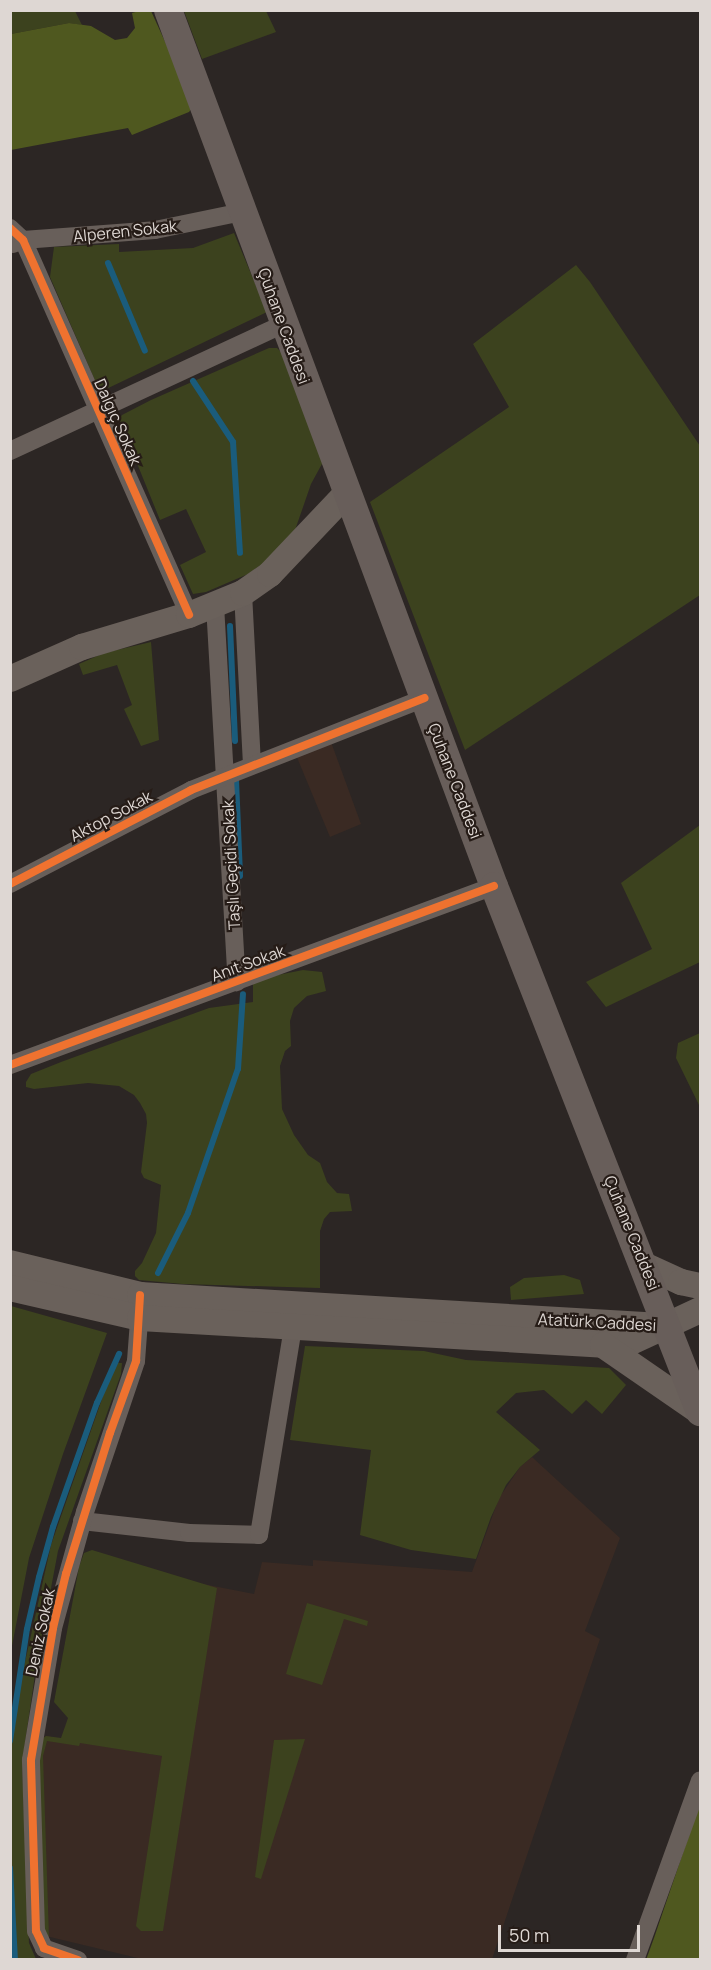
<!DOCTYPE html>
<meta charset="utf-8">
<style>
body{margin:0}
#map{position:relative;width:711px;height:1970px;overflow:hidden;background:#2c2624;font-family:Manrope,sans-serif}
div>[style]{position:absolute}
[style*='--x']{left:calc(var(--x)*1px);top:calc(var(--y)*1px);width:calc(var(--w)*1px);rotate:calc(var(--a)*1deg)}
.built>*{inset:0;background:#3a2a23}
.green>*{inset:0;background:#3c421e}
.forest>*{inset:0;background:#4f581f}
.stream>*{height:6px;margin:-3px;padding:0 3px;transform-origin:3px;border-radius:3px;background:#1a5c7c}
.street>*{height:18px;margin:-9px;padding:0 9px;transform-origin:9px;border-radius:9px;background:#685f5a}
.secondary>*{height:26px;margin:-13px;padding:0 13px;transform-origin:13px;border-radius:13px;background:#6a615b}
.primary>*{height:28px;margin:-14px;padding:0 14px;transform-origin:14px;border-radius:14px;background:#685e5a}
.cycleway>*{height:8px;margin:-4px;padding:0 4px;transform-origin:4px;border-radius:4px;background:#ef722f}
span{translate:-50% -50%;white-space:nowrap;text-align:center;line-height:1.15;-webkit-text-stroke:4.5px #261c17;paint-order:stroke}
.street-label{font-size:16px;color:#ded7d3}
.frame{position:absolute;inset:0;border:12px solid #ded7d3;pointer-events:none}
.scale{position:absolute;left:498px;top:1925px;width:142px;height:27px;box-sizing:border-box;border:3px solid #ded7d3;border-top:0;padding-left:8px;font-size:18px;line-height:21px;white-space:nowrap;color:#ded7d3;-webkit-text-stroke:4px #261c17;paint-order:stroke}
</style>
<div id="map">
<div class="built">
<i style="clip-path:polygon(331px 742px,361px 824px,330px 837px,296px 755px)"></i>
<i style="clip-path:polygon(532px 1457px,620px 1538px,585px 1631px,600px 1639px,492px 1959px,146px 1960px,46px 1936px,42px 1739px,46px 1736px,162px 1756px,203px 1584px,254px 1594px,262px 1562px,313px 1566px,313px 1560px,472px 1572px,499px 1498px,520px 1467px)"></i>
</div>
<div class="green">
<i style="clip-path:polygon(11px 11px,75px 11px,82px 25px,69px 23px,11px 34px)"></i>
<i style="clip-path:polygon(184px 11px,266px 11px,276px 32px,202px 59px)"></i>
<i style="clip-path:polygon(234px 233px,267px 312px,100px 392px,50px 277px,54px 247px,119px 244px,119px 252px,193px 248px)"></i>
<i style="clip-path:polygon(576px 265px,590px 282px,700px 446px,700px 595px,465px 750px,370px 502px,509px 407px,473px 344px)"></i>
<i style="clip-path:polygon(269px 348px,277px 348px,281px 352px,323px 462px,311px 484px,293px 536px,284px 549px,248px 574px,206px 592px,193px 594px,180px 565px,206px 552px,186px 509px,160px 520px,119px 419px,122px 415px,151px 400px)"></i>
<i style="clip-path:polygon(151px 642px,159px 740px,141px 746px,124px 709px,132px 705px,117px 665px,83px 675px,79px 664px,104px 653px)"></i>
<i style="clip-path:polygon(700px 825px,700px 962px,606px 1007px,586px 982px,652px 949px,621px 883px)"></i>
<i style="clip-path:polygon(303px 970px,322px 972px,326px 991px,307px 996px,294px 1008px,290px 1021px,291px 1046px,285px 1051px,280px 1066px,282px 1109px,294px 1135px,308px 1155px,320px 1163px,327px 1182px,337px 1193px,349px 1194px,352px 1211px,330px 1212px,324px 1219px,320px 1231px,320px 1288px,183px 1284px,139px 1280px,135px 1276px,135px 1271px,142px 1263px,156px 1233px,161px 1185px,144px 1178px,141px 1172px,147px 1123px,146px 1114px,140px 1103px,134px 1095px,119px 1086px,88px 1083px,34px 1089px,26px 1087px,26px 1082px,31px 1074px,61px 1062px,209px 1008px,253px 1002px,253px 980px)"></i>
<i style="clip-path:polygon(700px 1033px,700px 1107px,676px 1058px,678px 1043px)"></i>
<i style="clip-path:polygon(564px 1275px,580px 1280px,584px 1294px,511px 1300px,510px 1287px,524px 1278px)"></i>
<i style="clip-path:polygon(11px 1306px,107px 1333px,63px 1454px,29px 1558px,11px 1651px)"></i>
<i style="clip-path:polygon(305px 1346px,424px 1351px,466px 1360px,609px 1368px,626px 1385px,602px 1414px,586px 1400px,572px 1414px,544px 1390px,516px 1393px,496px 1412px,540px 1450px,520px 1467px,506px 1485px,491px 1517px,476px 1559px,411px 1550px,360px 1535px,371px 1450px,290px 1440px)"></i>
<i style="clip-path:polygon(118px 1363px,122px 1363px,121px 1374px,58px 1551px,36px 1668px,22px 1763px,29px 1943px,36px 1959px,11px 1960px,11px 1725px,51px 1545px,110px 1376px)"></i>
<i style="clip-path:polygon(92px 1550px,217px 1588px,163px 1931px,141px 1931px,136px 1926px,162px 1756px,80px 1743px,79px 1746px,47px 1741px,43px 1756px,49px 1937px,46px 1936px,42px 1920px,37px 1756px,42px 1739px,46px 1736px,61px 1738px,68px 1718px,54px 1702px,79px 1567px,84px 1553px)"></i>
<i style="clip-path:polygon(307px 1603px,368px 1621px,367px 1626px,344px 1619px,322px 1685px,286px 1674px)"></i>
<i style="clip-path:polygon(305px 1739px,261px 1879px,255px 1877px,274px 1740px)"></i>
</div>
<div class="forest">
<i style="clip-path:polygon(139px 11px,151px 11px,194px 105px,189px 112px,132px 135px,128px 128px,11px 150px,11px 34px,69px 23px,91px 26px,115px 40px,127px 38px,135px 28px,132px 13px)"></i>
<i style="clip-path:polygon(700px 1803px,700px 1959px,646px 1960px,654px 1938px)"></i>
</div>
<div class="stream">
<i style="--x:108;--y:263;--w:95;--a:67.2"></i>
<i style="--x:193;--y:381;--w:73;--a:56.7"></i>
<i style="--x:233;--y:442;--w:111;--a:86.4"></i>
<i style="--x:230;--y:626;--w:115;--a:87.5"></i>
<i style="--x:236;--y:780;--w:96;--a:87.6"></i>
<i style="--x:158;--y:1273;--w:67;--a:-63.4"></i>
<i style="--x:188;--y:1213;--w:152;--a:-70.9"></i>
<i style="--x:238;--y:1069;--w:75;--a:-86.2"></i>
<i style="--x:10;--y:1741;--w:113;--a:-81.4"></i>
<i style="--x:27;--y:1629;--w:53;--a:-77"></i>
<i style="--x:39;--y:1577;--w:52;--a:-74.4"></i>
<i style="--x:53;--y:1527;--w:132;--a:-70.5"></i>
<i style="--x:97;--y:1403;--w:54;--a:-65.8"></i>
<i style="--x:10;--y:1868;--w:92;--a:86.9"></i>
</div>
<div class="street">
<i style="--x:10;--y:228;--w:18;--a:43"></i>
<i style="--x:23;--y:240;--w:410;--a:66.1"></i>
<i style="--x:13;--y:244;--w:11;--a:-22"></i>
<i style="--x:23;--y:240;--w:132;--a:-4.3"></i>
<i style="--x:155;--y:230;--w:89;--a:-11.7"></i>
<i style="--x:10;--y:451;--w:302;--a:-24.9"></i>
<i style="--x:243;--y:593;--w:172;--a:87"></i>
<i style="--x:215;--y:605;--w:378;--a:86.7"></i>
<i style="--x:10;--y:884;--w:204;--a:-27.4"></i>
<i style="--x:191;--y:790;--w:251;--a:-21.5"></i>
<i style="--x:10;--y:1065;--w:516;--a:-20.3"></i>
<i style="--x:82;--y:1521;--w:108;--a:6.4"></i>
<i style="--x:189;--y:1533;--w:70;--a:1.6"></i>
<i style="--x:259;--y:1535;--w:222;--a:-80.7"></i>
<i style="--x:78;--y:1960;--w:36;--a:-161"></i>
<i style="--x:44;--y:1948;--w:19;--a:-115"></i>
<i style="--x:36;--y:1931;--w:171;--a:-91.7"></i>
<i style="--x:31;--y:1760;--w:134;--a:-80.5"></i>
<i style="--x:53;--y:1628;--w:120;--a:-74.6"></i>
<i style="--x:85;--y:1512;--w:159;--a:-71.3"></i>
<i style="--x:136;--y:1361;--w:53;--a:-85.7"></i>
<i style="--x:635;--y:1960;--w:191;--a:-70.1"></i>
</div>
<div class="secondary">
<i style="--x:10;--y:679;--w:79;--a:-24"></i>
<i style="--x:82;--y:647;--w:112;--a:-16.7"></i>
<i style="--x:189;--y:615;--w:58;--a:-22.2"></i>
<i style="--x:243;--y:593;--w:33;--a:-35"></i>
<i style="--x:270;--y:574;--w:112;--a:-46.5"></i>
<i style="--x:10;--y:1263;--w:134;--a:13.8"></i>
<i style="--x:140;--y:1295;--w:522;--a:3.41"></i>
<i style="--x:644;--y:1265;--w:41;--a:24.7"></i>
<i style="--x:681;--y:1282;--w:19;--a:12"></i>
<i style="--x:10;--y:1288;--w:133;--a:13"></i>
<i style="--x:140;--y:1318;--w:464;--a:3.3"></i>
<i style="--x:603;--y:1345;--w:26;--a:-4"></i>
<i style="--x:629;--y:1343;--w:78;--a:-24.9"></i>
<i style="--x:603;--y:1345;--w:118;--a:34.6"></i>
</div>
<div class="primary">
<i style="--x:168;--y:10;--w:935;--a:69.59"></i>
<i style="--x:494;--y:886;--w:565;--a:68.61"></i>
</div>
<div class="cycleway">
<i style="--x:10;--y:228;--w:18;--a:43"></i>
<i style="--x:23;--y:240;--w:410;--a:66.1"></i>
<i style="--x:10;--y:884;--w:204;--a:-27.4"></i>
<i style="--x:191;--y:790;--w:251;--a:-21.5"></i>
<i style="--x:10;--y:1065;--w:516;--a:-20.3"></i>
<i style="--x:78;--y:1960;--w:36;--a:-161"></i>
<i style="--x:44;--y:1948;--w:19;--a:-115"></i>
<i style="--x:36;--y:1931;--w:171;--a:-91.7"></i>
<i style="--x:31;--y:1760;--w:134;--a:-80.5"></i>
<i style="--x:53;--y:1628;--w:56;--a:-76.5"></i>
<i style="--x:66;--y:1574;--w:148;--a:-72.7"></i>
<i style="--x:110;--y:1433;--w:77;--a:-70.1"></i>
<i style="--x:136;--y:1361;--w:66;--a:-86.5"></i>
</div>
<div class="street-label">
<span style="left:125px;top:231px;rotate:-6deg">Alperen Sokak</span>
<span style="left:284px;top:326px;rotate:70deg">Çuhane Caddesi</span>
<span style="left:118px;top:422px;rotate:66deg">Dalgıç Sokak</span>
<span style="left:455px;top:781px;rotate:69deg">Çuhane Caddesi</span>
<span style="left:111px;top:816px;rotate:-28deg">Aktop Sokak</span>
<span style="left:231px;top:865px;rotate:-93deg">Taşlı Geçidi Sokak</span>
<span style="left:248px;top:963px;rotate:-20deg">Anıt Sokak</span>
<span style="left:632px;top:1233px;rotate:68deg">Çuhane Caddesi</span>
<span style="left:597px;top:1322px;rotate:3deg">Atatürk Caddesi</span>
<span style="left:40px;top:1632px;rotate:-78deg">Deniz Sokak</span>
</div>
<div class="frame"></div>
<div class="scale">50 m</div>
</div>
